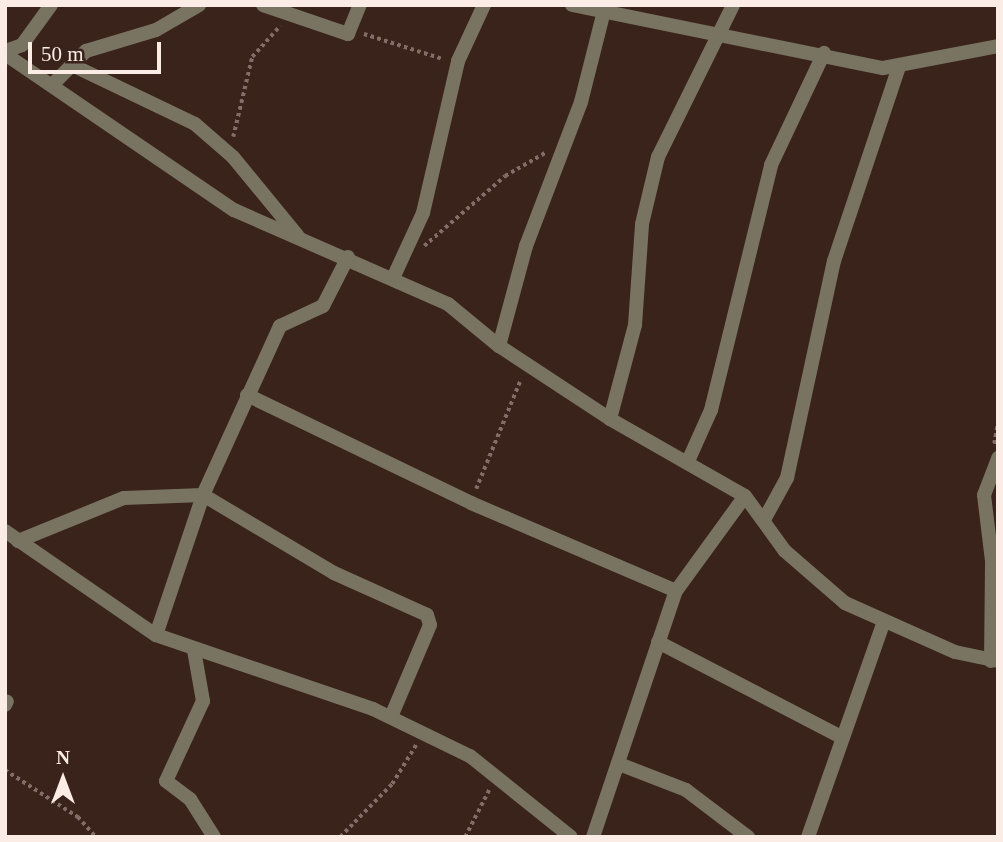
<!DOCTYPE html>
<style>
body{margin:0}
#map{position:relative;width:1003px;height:842px;overflow:hidden;background:#3a231a;font-family:"Times New Roman",serif}
div>[style]{position:absolute}
[style*='--x']{left:calc(var(--x)*1px);top:calc(var(--y)*1px);width:calc(var(--w)*1px);rotate:calc(var(--a)*1deg)}
.path>*{height:3.5px;margin-top:-1.75px;transform-origin:0;background:repeating-linear-gradient(90deg,#826e66 0 3.5px,transparent 0 7px)}
.minor>*{height:14px;margin:-7px;padding:0 7px;transform-origin:7px;border-radius:7px;background:#797361}
span{translate:-50% -50%;white-space:nowrap;text-align:center;line-height:1.15;-webkit-text-stroke:5px #3a231a;paint-order:stroke}
.frame{position:absolute;inset:0;border:7px solid #fbece5;pointer-events:none}
.north{position:absolute;left:28px;top:744px;width:70px;height:70px;-webkit-text-stroke:5px #3a231a;paint-order:stroke;rotate:0deg;font-size:19px;font-weight:700;line-height:28px;text-align:center;color:#fbece5}
.north::after{content:'';display:block;margin:auto;width:24px;height:32px;background:#fbece5;clip-path:polygon(50% 0,100% 100%,50% 72%,0 100%)}
.scale{position:absolute;left:28px;top:42px;width:133px;height:32px;box-sizing:border-box;border:4px solid #fbece5;border-top:0;padding-left:9px;font-size:21px;line-height:24px;white-space:nowrap;color:#fbece5;-webkit-text-stroke:5px #3a231a;paint-order:stroke}
</style>
<div id="map">
<div class="path">
<i style="--x:364;--y:34;--w:83;--a:17.6"></i>
<i style="--x:233;--y:137;--w:82;--a:-76.6"></i>
<i style="--x:252;--y:57;--w:42;--a:-47.9"></i>
<i style="--x:424;--y:246;--w:107;--a:-40.8"></i>
<i style="--x:505;--y:176;--w:46;--a:-29.9"></i>
<i style="--x:994;--y:444;--w:22;--a:-80"></i>
<i style="--x:476;--y:489;--w:119;--a:-67.8"></i>
<i style="--x:5;--y:770;--w:87;--a:32.8"></i>
<i style="--x:78;--y:817;--w:27;--a:48"></i>
<i style="--x:340;--y:837;--w:74;--a:-45.5"></i>
<i style="--x:392;--y:784;--w:46;--a:-58.4"></i>
<i style="--x:465;--y:837;--w:53;--a:-62.9"></i>
</div>
<div class="minor">
<i style="--x:263;--y:5;--w:90;--a:18.8"></i>
<i style="--x:348;--y:34;--w:31;--a:-68"></i>
<i style="--x:572;--y:5;--w:317;--a:11.5"></i>
<i style="--x:883;--y:68;--w:117;--a:-10.8"></i>
<i style="--x:5;--y:51;--w:18;--a:-19"></i>
<i style="--x:22;--y:45;--w:49;--a:-54.1"></i>
<i style="--x:5;--y:54;--w:277;--a:34.3"></i>
<i style="--x:234;--y:210;--w:234;--a:23.7"></i>
<i style="--x:448;--y:304;--w:66;--a:39.5"></i>
<i style="--x:499;--y:346;--w:133;--a:33.3"></i>
<i style="--x:610;--y:419;--w:155;--a:29.7"></i>
<i style="--x:745;--y:496;--w:68;--a:54"></i>
<i style="--x:785;--y:551;--w:79;--a:40.9"></i>
<i style="--x:845;--y:603;--w:120;--a:24"></i>
<i style="--x:955;--y:652;--w:44;--a:11.8"></i>
<i style="--x:72;--y:65;--w:136;--a:25.6"></i>
<i style="--x:195;--y:124;--w:50;--a:41"></i>
<i style="--x:233;--y:157;--w:102;--a:50.6"></i>
<i style="--x:53;--y:84;--w:47;--a:-45"></i>
<i style="--x:86;--y:51;--w:73;--a:-16.7"></i>
<i style="--x:156;--y:30;--w:50;--a:-30.2"></i>
<i style="--x:394;--y:276;--w:69;--a:-65.3"></i>
<i style="--x:423;--y:213;--w:156;--a:-77"></i>
<i style="--x:458;--y:61;--w:62;--a:-65.1"></i>
<i style="--x:499;--y:346;--w:104;--a:-74.9"></i>
<i style="--x:526;--y:246;--w:154;--a:-69.1"></i>
<i style="--x:581;--y:102;--w:98;--a:-75.8"></i>
<i style="--x:247;--y:395;--w:249;--a:25.7"></i>
<i style="--x:471;--y:503;--w:223;--a:23.2"></i>
<i style="--x:610;--y:419;--w:97;--a:-75.1"></i>
<i style="--x:635;--y:325;--w:101;--a:-86"></i>
<i style="--x:642;--y:224;--w:69;--a:-76.6"></i>
<i style="--x:658;--y:157;--w:169;--a:-63.7"></i>
<i style="--x:689;--y:459;--w:54;--a:-65.8"></i>
<i style="--x:711;--y:410;--w:252;--a:-76.2"></i>
<i style="--x:771;--y:165;--w:124;--a:-64.7"></i>
<i style="--x:765;--y:518;--w:46;--a:-61.2"></i>
<i style="--x:787;--y:478;--w:222;--a:-77.8"></i>
<i style="--x:834;--y:261;--w:205;--a:-71.5"></i>
<i style="--x:5;--y:531;--w:183;--a:34.6"></i>
<i style="--x:156;--y:635;--w:229;--a:18.8"></i>
<i style="--x:373;--y:709;--w:108;--a:25.9"></i>
<i style="--x:470;--y:756;--w:129;--a:38.7"></i>
<i style="--x:18;--y:541;--w:114;--a:-22.1"></i>
<i style="--x:124;--y:498;--w:79;--a:-2.2"></i>
<i style="--x:203;--y:495;--w:152;--a:30.8"></i>
<i style="--x:334;--y:573;--w:102;--a:24.3"></i>
<i style="--x:427;--y:615;--w:10;--a:73"></i>
<i style="--x:430;--y:625;--w:100;--a:113"></i>
<i style="--x:156;--y:635;--w:148;--a:-71.4"></i>
<i style="--x:203;--y:495;--w:186;--a:-65.5"></i>
<i style="--x:280;--y:326;--w:47;--a:-24.9"></i>
<i style="--x:323;--y:306;--w:55;--a:-63"></i>
<i style="--x:658;--y:642;--w:208;--a:27.4"></i>
<i style="--x:194;--y:650;--w:52;--a:80"></i>
<i style="--x:203;--y:701;--w:88;--a:114.8"></i>
<i style="--x:166;--y:781;--w:30;--a:37"></i>
<i style="--x:190;--y:799;--w:45;--a:57.7"></i>
<i style="--x:991;--y:661;--w:100;--a:-89.4"></i>
<i style="--x:992;--y:561;--w:66;--a:-96.9"></i>
<i style="--x:984;--y:495;--w:40;--a:-69"></i>
<i style="--x:5;--y:705;--w:4;--a:-63"></i>
<i style="--x:619;--y:764;--w:72;--a:21.2"></i>
<i style="--x:686;--y:790;--w:78;--a:37.2"></i>
<i style="--x:593;--y:837;--w:260;--a:-71.4"></i>
<i style="--x:676;--y:591;--w:117;--a:-54"></i>
<i style="--x:808;--y:837;--w:229;--a:-70.6"></i>
</div>
<div class="frame"></div>
<div class="north">N</div>
<div class="scale">50 m</div>
</div>
